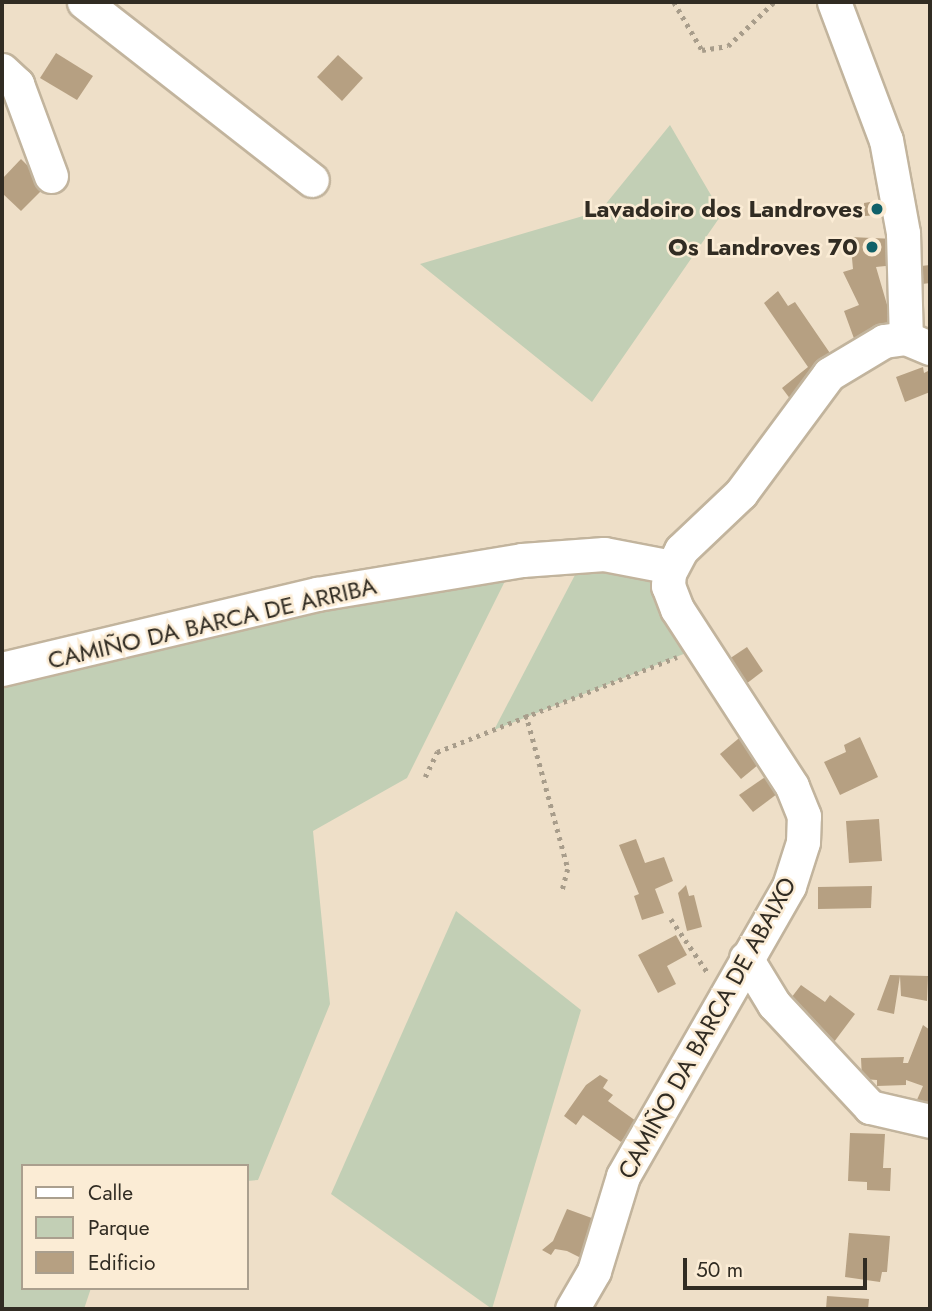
<!DOCTYPE html>
<meta charset="utf-8">
<style>
body{margin:0}
#map{position:relative;width:932px;height:1311px;overflow:hidden;background:#eedfc8;font-family:Jost,sans-serif}
div>[style]{position:absolute}
[style*='--x']{left:calc(var(--x)*1px);top:calc(var(--y)*1px);width:calc(var(--w)*1px);rotate:calc(var(--a)*1deg)}
.green>*{inset:0;background:#c2cfb5}
.building>*{inset:0;background:#b6a082}
.path>*{height:4.5px;margin-top:-2.25px;transform-origin:0;background:repeating-linear-gradient(90deg,#a89d8b 0 3.5px,transparent 0 8.5px)}
.roads{filter:drop-shadow(2px 0 #c2b49d) drop-shadow(-2px 0 #c2b49d) drop-shadow(0 2px #c2b49d) drop-shadow(0 -2px #c2b49d)}
.minor>*{height:33px;margin:-16.5px;padding:0 16.5px;transform-origin:16.5px;border-radius:16.5px;background:#fff}
.dots>*{width:19px;height:19px;translate:-50% -50%;box-sizing:border-box;border:4px solid #fbecd5;border-radius:50%}
span{translate:-50% -50%;white-space:nowrap;text-align:center;line-height:1.15;-webkit-text-stroke:5px #fbecd5;paint-order:stroke}
.poi-label{font-size:24px;color:#312c23;font-weight:700}
.right{translate:-100% -50%;text-align:right}
.street-label{font-size:24px;color:#312c23}
.frame{position:absolute;inset:0;border:4px solid #312c23;pointer-events:none}
.legend{position:absolute;left:21px;top:1164px;width:228px;height:126px;box-sizing:border-box;background:#fbecd5;border:2px solid #aa9f8e;margin:0;padding:9px 12px;list-style:none;font-size:21px;color:#312c23}
.legend li{display:flex;align-items:center;gap:14px;height:35px}
.legend b{width:35px;border:2px solid #aa9f8e}
.scale{position:absolute;left:683px;top:1258px;width:184px;height:32px;box-sizing:border-box;border:4px solid #312c23;border-top:0;padding-left:9px;font-size:21px;line-height:24px;white-space:nowrap;color:#312c23;-webkit-text-stroke:5px #fbecd5;paint-order:stroke}
</style>
<div id="map">
<div class="green">
<i style="clip-path:polygon(670px 125px,722px 214px,592px 402px,420px 264px,600px 211px)"></i>
<i style="clip-path:polygon(654px 572px,691px 651px,494px 730px,576px 573px)"></i>
<i style="clip-path:polygon(507px 577px,407px 778px,313px 831px,330px 1004px,258px 1180px,247px 1181px,247px 1166px,23px 1166px,23px 1288px,91px 1288px,84px 1309px,2px 1309px,2px 654px)"></i>
<i style="clip-path:polygon(456px 911px,581px 1010px,492px 1309px,331px 1194px)"></i>
</div>
<div class="building">
<i style="clip-path:polygon(56px 53px,93px 76px,77px 100px,40px 78px)"></i>
<i style="clip-path:polygon(338px 55px,363px 78px,342px 101px,317px 77px)"></i>
<i style="clip-path:polygon(21px 159px,47px 185px,21px 211px,2px 193px,2px 179px)"></i>
<i style="clip-path:polygon(888px 199px,890px 214px,865px 216px,864px 203px)"></i>
<i style="clip-path:polygon(850px 237px,895px 239px,895px 265px,876px 267px,895px 332px,856px 344px,844px 311px,859px 305px,843px 272px,853px 269px)"></i>
<i style="clip-path:polygon(930px 265px,930px 283px,915px 285px,912px 267px)"></i>
<i style="clip-path:polygon(778px 291px,788px 306px,795px 302px,834px 359px,794px 404px,782px 388px,808px 367px,764px 303px)"></i>
<i style="clip-path:polygon(923px 367px,924px 373px,930px 370px,930px 392px,905px 402px,896px 377px)"></i>
<i style="clip-path:polygon(747px 647px,763px 671px,746px 684px,729px 659px)"></i>
<i style="clip-path:polygon(744px 734px,764px 760px,741px 779px,720px 754px)"></i>
<i style="clip-path:polygon(860px 737px,878px 777px,840px 795px,824px 762px,846px 752px,844px 745px)"></i>
<i style="clip-path:polygon(771px 773px,781px 791px,753px 812px,739px 795px)"></i>
<i style="clip-path:polygon(879px 819px,882px 861px,849px 863px,846px 821px)"></i>
<i style="clip-path:polygon(636px 839px,645px 863px,664px 857px,673px 881px,655px 889px,664px 913px,642px 920px,634px 896px,639px 894px,619px 845px)"></i>
<i style="clip-path:polygon(686px 885px,689px 896px,694px 895px,702px 927px,687px 931px,678px 893px)"></i>
<i style="clip-path:polygon(872px 886px,871px 908px,818px 909px,818px 887px)"></i>
<i style="clip-path:polygon(676px 935px,687px 955px,667px 966px,676px 984px,658px 993px,638px 955px)"></i>
<i style="clip-path:polygon(890px 975px,928px 976px,927px 1001px,901px 996px,900px 976px,894px 1014px,877px 1010px)"></i>
<i style="clip-path:polygon(801px 985px,825px 1002px,830px 995px,855px 1014px,834px 1042px,788px 1002px)"></i>
<i style="clip-path:polygon(923px 1025px,930px 1030px,930px 1109px,916px 1102px,923px 1086px,906px 1080px,906px 1085px,877px 1086px,877px 1080px,862px 1079px,861px 1058px,904px 1057px,903px 1063px,908px 1063px)"></i>
<i style="clip-path:polygon(600px 1075px,608px 1080px,603px 1088px,613px 1095px,608px 1101px,636px 1121px,621px 1142px,583px 1115px,576px 1125px,564px 1116px,586px 1085px)"></i>
<i style="clip-path:polygon(850px 1133px,885px 1134px,883px 1168px,891px 1168px,890px 1191px,867px 1190px,867px 1182px,848px 1181px)"></i>
<i style="clip-path:polygon(567px 1209px,600px 1221px,585px 1260px,567px 1251px,555px 1249px,551px 1255px,542px 1250px,553px 1241px)"></i>
<i style="clip-path:polygon(849px 1233px,890px 1236px,887px 1272px,882px 1272px,880px 1282px,845px 1277px)"></i>
<i style="clip-path:polygon(827px 1296px,869px 1299px,868px 1309px,826px 1309px)"></i>
</div>
<div class="path">
<i style="--x:674;--y:2;--w:56;--a:59.7"></i>
<i style="--x:702;--y:50;--w:26;--a:-9"></i>
<i style="--x:728;--y:46;--w:64;--a:-43.7"></i>
<i style="--x:526;--y:714;--w:161;--a:74.8"></i>
<i style="--x:568;--y:869;--w:23;--a:105"></i>
<i style="--x:425;--y:777;--w:28;--a:-64"></i>
<i style="--x:437;--y:752;--w:258;--a:-21.6"></i>
<i style="--x:671;--y:919;--w:65;--a:55.6"></i>
</div>
<div class="roads">
<div class="minor">
<i style="--x:84;--y:2;--w:289;--a:38"></i>
<i style="--x:834;--y:2;--w:147;--a:69.4"></i>
<i style="--x:886;--y:140;--w:95;--a:79.6"></i>
<i style="--x:903;--y:233;--w:105;--a:88.4"></i>
<i style="--x:2;--y:70;--w:21;--a:43"></i>
<i style="--x:17;--y:84;--w:98;--a:69.7"></i>
<i style="--x:2;--y:669;--w:324;--a:-13.4"></i>
<i style="--x:317;--y:594;--w:208;--a:-9.4"></i>
<i style="--x:522;--y:560;--w:82;--a:-4.2"></i>
<i style="--x:604;--y:554;--w:69;--a:10.8"></i>
<i style="--x:746;--y:958;--w:54;--a:58.7"></i>
<i style="--x:774;--y:1004;--w:141;--a:47"></i>
<i style="--x:870;--y:1107;--w:62;--a:13.1"></i>
<i style="--x:572;--y:1309;--w:44;--a:-59.9"></i>
<i style="--x:594;--y:1271;--w:99;--a:-73"></i>
<i style="--x:623;--y:1176;--w:334;--a:-60.2"></i>
<i style="--x:789;--y:886;--w:46;--a:-72.3"></i>
<i style="--x:803;--y:842;--w:26;--a:-88"></i>
<i style="--x:804;--y:816;--w:32;--a:-112"></i>
<i style="--x:792;--y:786;--w:211;--a:-123"></i>
<i style="--x:677;--y:609;--w:25;--a:-111"></i>
<i style="--x:668;--y:586;--w:13;--a:-86"></i>
<i style="--x:669;--y:573;--w:26;--a:-62"></i>
<i style="--x:681;--y:550;--w:83;--a:-43.5"></i>
<i style="--x:741;--y:493;--w:148;--a:-53.5"></i>
<i style="--x:829;--y:374;--w:64;--a:-31"></i>
<i style="--x:884;--y:341;--w:22;--a:-8"></i>
<i style="--x:906;--y:338;--w:26;--a:23"></i>
</div>
</div>
<div class="dots">
<i style="left:877px;top:209px;background:#116169"></i>
<i style="left:872px;top:247px;background:#116169"></i>
</div>
<div class="poi-label">
<span class="right" style="left:863px;top:209px">Lavadoiro dos Landroves</span>
<span class="right" style="left:858px;top:247px">Os Landroves 70</span>
</div>
<div class="street-label">
<span style="left:212px;top:623px;rotate:-13deg">CAMIÑO DA BARCA DE ARRIBA</span>
<span style="left:707px;top:1028px;rotate:-61deg">CAMIÑO DA BARCA DE ABAIXO</span>
</div>
<div class="frame"></div>
<ul class="legend">
<li><b style="height:9px;background:#fff"></b>Calle</li>
<li><b style="height:19px;background:#c2cfb5"></b>Parque</li>
<li><b style="height:19px;background:#b6a082"></b>Edificio</li>
</ul>
<div class="scale">50 m</div>
</div>
